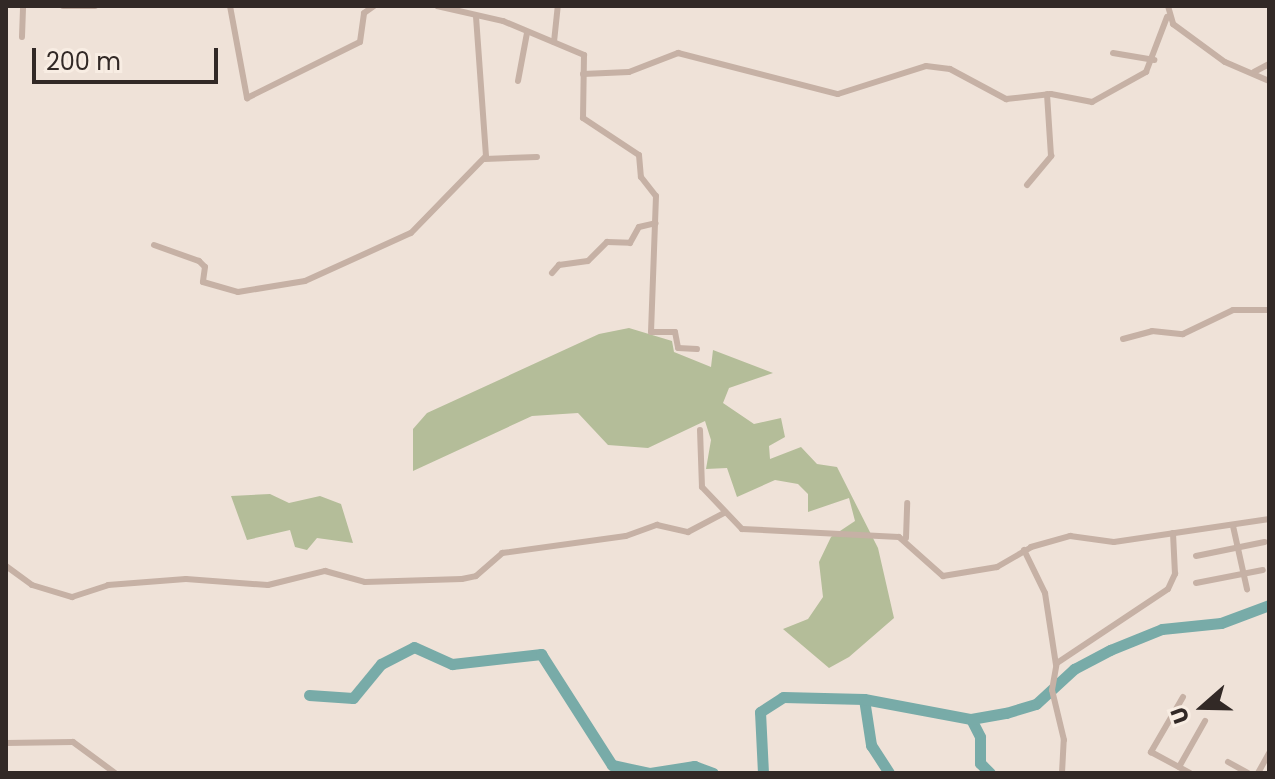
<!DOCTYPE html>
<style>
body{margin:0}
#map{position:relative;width:1275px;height:779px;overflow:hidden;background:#efe2d8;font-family:Poppins,sans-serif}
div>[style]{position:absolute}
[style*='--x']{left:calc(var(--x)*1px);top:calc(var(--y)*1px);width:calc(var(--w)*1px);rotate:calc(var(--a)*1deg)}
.green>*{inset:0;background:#b4bd99}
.river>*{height:11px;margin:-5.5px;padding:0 5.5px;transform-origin:5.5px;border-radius:5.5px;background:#78aba8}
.minor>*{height:6px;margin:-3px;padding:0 3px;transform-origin:3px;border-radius:3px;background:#c6b1a5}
span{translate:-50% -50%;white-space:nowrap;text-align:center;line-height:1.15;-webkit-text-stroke:6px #f8ede3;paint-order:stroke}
.frame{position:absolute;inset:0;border:8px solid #322926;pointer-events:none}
.north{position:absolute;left:1163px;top:667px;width:80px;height:80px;-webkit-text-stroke:6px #f8ede3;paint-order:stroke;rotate:250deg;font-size:22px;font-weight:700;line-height:32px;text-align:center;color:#322926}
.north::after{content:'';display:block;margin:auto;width:28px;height:36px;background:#322926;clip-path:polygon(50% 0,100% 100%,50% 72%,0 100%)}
.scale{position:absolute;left:32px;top:48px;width:186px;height:36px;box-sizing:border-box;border:4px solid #322926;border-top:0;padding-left:10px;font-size:24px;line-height:28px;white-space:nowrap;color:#322926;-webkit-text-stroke:6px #f8ede3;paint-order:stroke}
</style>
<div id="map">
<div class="green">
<i style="clip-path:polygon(629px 328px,672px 341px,674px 352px,711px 367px,713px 350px,773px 373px,729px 388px,723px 403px,754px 424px,781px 418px,785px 437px,769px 446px,770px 459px,801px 447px,817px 464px,837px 467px,878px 548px,894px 618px,849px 657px,829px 668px,783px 629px,808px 619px,823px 597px,819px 562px,831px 537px,855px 521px,849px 498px,808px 512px,808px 494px,798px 484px,775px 480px,737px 497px,727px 468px,706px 469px,711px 440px,705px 421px,648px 448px,608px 445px,578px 413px,532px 416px,413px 471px,413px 429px,427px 413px,599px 334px)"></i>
<i style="clip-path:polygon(270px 494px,289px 503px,320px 496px,341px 504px,353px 543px,317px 538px,307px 550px,295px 547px,290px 530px,247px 540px,231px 496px)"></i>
</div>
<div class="river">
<i style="--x:309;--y:695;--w:44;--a:3.9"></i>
<i style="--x:353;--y:698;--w:44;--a:-50.5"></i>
<i style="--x:381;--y:664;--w:37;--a:-27"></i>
<i style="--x:414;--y:647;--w:42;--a:24.1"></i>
<i style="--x:452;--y:664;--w:90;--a:-6.4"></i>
<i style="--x:541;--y:654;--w:132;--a:57.4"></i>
<i style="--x:612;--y:765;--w:39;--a:12"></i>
<i style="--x:650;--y:773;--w:45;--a:-9"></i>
<i style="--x:694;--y:766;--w:20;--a:20"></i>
<i style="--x:864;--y:699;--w:47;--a:81.3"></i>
<i style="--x:871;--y:745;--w:33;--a:57"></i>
<i style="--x:971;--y:719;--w:20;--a:63"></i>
<i style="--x:980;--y:737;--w:26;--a:90"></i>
<i style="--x:980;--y:763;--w:14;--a:45"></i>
<i style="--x:763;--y:773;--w:61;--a:-92.8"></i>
<i style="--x:760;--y:712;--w:27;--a:-33"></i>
<i style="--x:783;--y:697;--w:81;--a:1.4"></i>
<i style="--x:864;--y:699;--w:109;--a:10.6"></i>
<i style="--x:971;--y:719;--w:36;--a:-10"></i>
<i style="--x:1006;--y:713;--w:31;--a:-17"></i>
<i style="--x:1036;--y:704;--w:52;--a:-42.6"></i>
<i style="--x:1074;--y:669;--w:41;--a:-27.8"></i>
<i style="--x:1110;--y:650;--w:56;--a:-22"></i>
<i style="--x:1162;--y:629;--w:59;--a:-5.8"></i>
<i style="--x:1221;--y:623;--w:51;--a:-20.6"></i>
</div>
<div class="minor">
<i style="--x:63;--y:6;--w:32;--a:0"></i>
<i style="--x:230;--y:6;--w:94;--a:79.5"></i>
<i style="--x:247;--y:98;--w:126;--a:-26.4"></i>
<i style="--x:360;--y:42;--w:29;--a:-82"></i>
<i style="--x:364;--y:13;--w:12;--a:-35"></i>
<i style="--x:437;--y:6;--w:68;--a:12.8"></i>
<i style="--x:503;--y:21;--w:88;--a:22.8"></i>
<i style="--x:584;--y:55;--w:63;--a:90.9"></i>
<i style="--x:583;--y:118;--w:67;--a:33.5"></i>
<i style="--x:639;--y:155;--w:22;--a:85"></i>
<i style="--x:641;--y:177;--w:24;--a:52"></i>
<i style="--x:656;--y:196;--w:136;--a:92.1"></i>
<i style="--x:651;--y:332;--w:24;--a:0"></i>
<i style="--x:675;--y:332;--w:16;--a:79"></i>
<i style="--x:678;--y:348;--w:19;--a:3"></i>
<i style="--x:1168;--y:6;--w:19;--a:74"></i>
<i style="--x:1173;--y:24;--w:64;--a:36.2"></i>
<i style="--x:1225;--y:62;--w:48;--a:23.4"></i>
<i style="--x:22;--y:37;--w:31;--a:-88"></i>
<i style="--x:554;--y:42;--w:36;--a:-84"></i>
<i style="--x:1113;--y:53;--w:42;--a:9.7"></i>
<i style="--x:1254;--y:72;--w:17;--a:-28"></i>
<i style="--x:583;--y:74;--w:46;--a:-2.5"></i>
<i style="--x:629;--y:72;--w:53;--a:-21.2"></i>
<i style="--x:678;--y:53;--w:165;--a:14.4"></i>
<i style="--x:838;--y:94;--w:92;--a:-17.7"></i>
<i style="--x:926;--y:66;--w:24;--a:7"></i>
<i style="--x:950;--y:69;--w:64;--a:28.2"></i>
<i style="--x:1006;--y:99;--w:45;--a:-6.3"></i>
<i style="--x:1051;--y:94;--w:42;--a:11"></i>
<i style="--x:1092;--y:102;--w:62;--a:-29.1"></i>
<i style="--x:1146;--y:72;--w:59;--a:-69.1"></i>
<i style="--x:518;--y:81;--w:49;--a:-79.4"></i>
<i style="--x:485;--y:159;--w:52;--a:-2.2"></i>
<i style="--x:1027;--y:185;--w:38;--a:-50"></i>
<i style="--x:1051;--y:156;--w:62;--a:-93.7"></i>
<i style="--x:154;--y:245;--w:48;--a:19.6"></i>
<i style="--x:199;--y:261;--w:8;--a:45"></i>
<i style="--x:205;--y:267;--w:15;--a:98"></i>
<i style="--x:203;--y:282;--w:36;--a:16"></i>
<i style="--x:238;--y:292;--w:68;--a:-9.3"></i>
<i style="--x:305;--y:281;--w:116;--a:-24.4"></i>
<i style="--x:411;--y:233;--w:107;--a:-45.8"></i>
<i style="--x:486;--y:156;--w:140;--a:-94.1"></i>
<i style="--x:552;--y:273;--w:11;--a:-49"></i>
<i style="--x:559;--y:265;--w:29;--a:-8"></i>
<i style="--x:588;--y:261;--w:27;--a:-45"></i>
<i style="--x:607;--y:242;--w:23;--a:2"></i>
<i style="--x:630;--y:243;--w:18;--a:-61"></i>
<i style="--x:639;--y:227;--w:17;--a:-13"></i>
<i style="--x:1123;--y:339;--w:30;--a:-15"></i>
<i style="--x:1152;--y:331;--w:31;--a:6"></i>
<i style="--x:1183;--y:334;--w:55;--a:-25.6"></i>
<i style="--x:1233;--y:310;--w:36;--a:0"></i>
<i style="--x:700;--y:430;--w:57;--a:88"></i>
<i style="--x:702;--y:487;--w:58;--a:46.4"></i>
<i style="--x:742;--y:529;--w:157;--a:2.9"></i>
<i style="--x:899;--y:537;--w:59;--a:41.6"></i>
<i style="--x:943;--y:576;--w:55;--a:-9.5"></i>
<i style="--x:997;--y:567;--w:39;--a:-30"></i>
<i style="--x:1031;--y:547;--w:41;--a:-15.8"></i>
<i style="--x:1070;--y:536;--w:44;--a:7.8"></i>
<i style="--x:1114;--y:542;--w:157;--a:-8.4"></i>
<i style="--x:1233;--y:526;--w:65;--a:77.5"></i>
<i style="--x:906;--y:538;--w:35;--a:-88"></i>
<i style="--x:1024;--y:550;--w:48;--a:64"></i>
<i style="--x:1045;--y:593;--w:73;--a:81.3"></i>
<i style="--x:1196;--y:556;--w:70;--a:-11.5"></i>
<i style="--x:6;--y:566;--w:32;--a:36"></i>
<i style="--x:32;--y:585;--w:42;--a:16.7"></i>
<i style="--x:72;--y:597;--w:38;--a:-18"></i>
<i style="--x:108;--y:585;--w:78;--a:-4.4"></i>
<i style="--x:186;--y:579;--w:82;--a:4.2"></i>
<i style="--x:268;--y:585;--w:59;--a:-13.8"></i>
<i style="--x:325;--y:571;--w:41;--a:15.4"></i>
<i style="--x:365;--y:582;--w:97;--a:-1.8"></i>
<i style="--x:462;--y:579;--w:14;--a:-12"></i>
<i style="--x:476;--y:576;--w:35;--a:-41"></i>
<i style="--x:502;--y:553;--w:125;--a:-7.8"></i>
<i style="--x:626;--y:536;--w:33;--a:-20"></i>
<i style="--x:657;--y:525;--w:32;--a:13"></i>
<i style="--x:688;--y:532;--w:41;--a:-27.8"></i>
<i style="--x:1196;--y:583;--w:68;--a:-11"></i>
<i style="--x:1183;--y:697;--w:64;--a:120.2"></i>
<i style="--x:1151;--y:752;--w:44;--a:28.3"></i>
<i style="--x:6;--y:743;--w:67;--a:-0.9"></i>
<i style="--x:73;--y:742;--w:52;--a:36.4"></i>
<i style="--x:1228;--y:762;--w:23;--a:29"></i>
<i style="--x:1179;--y:767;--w:53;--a:-60.5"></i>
<i style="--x:1062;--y:773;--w:33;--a:-87"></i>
<i style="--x:1064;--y:740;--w:51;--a:-103.5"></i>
<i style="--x:1052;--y:690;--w:27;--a:-80"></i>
<i style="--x:1057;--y:663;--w:133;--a:-33.7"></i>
<i style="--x:1168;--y:589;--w:17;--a:-65"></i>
<i style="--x:1175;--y:574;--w:41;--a:-92.8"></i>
<i style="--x:1258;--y:773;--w:23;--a:-61"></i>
</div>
<div class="frame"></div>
<div class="north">U</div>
<div class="scale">200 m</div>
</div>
